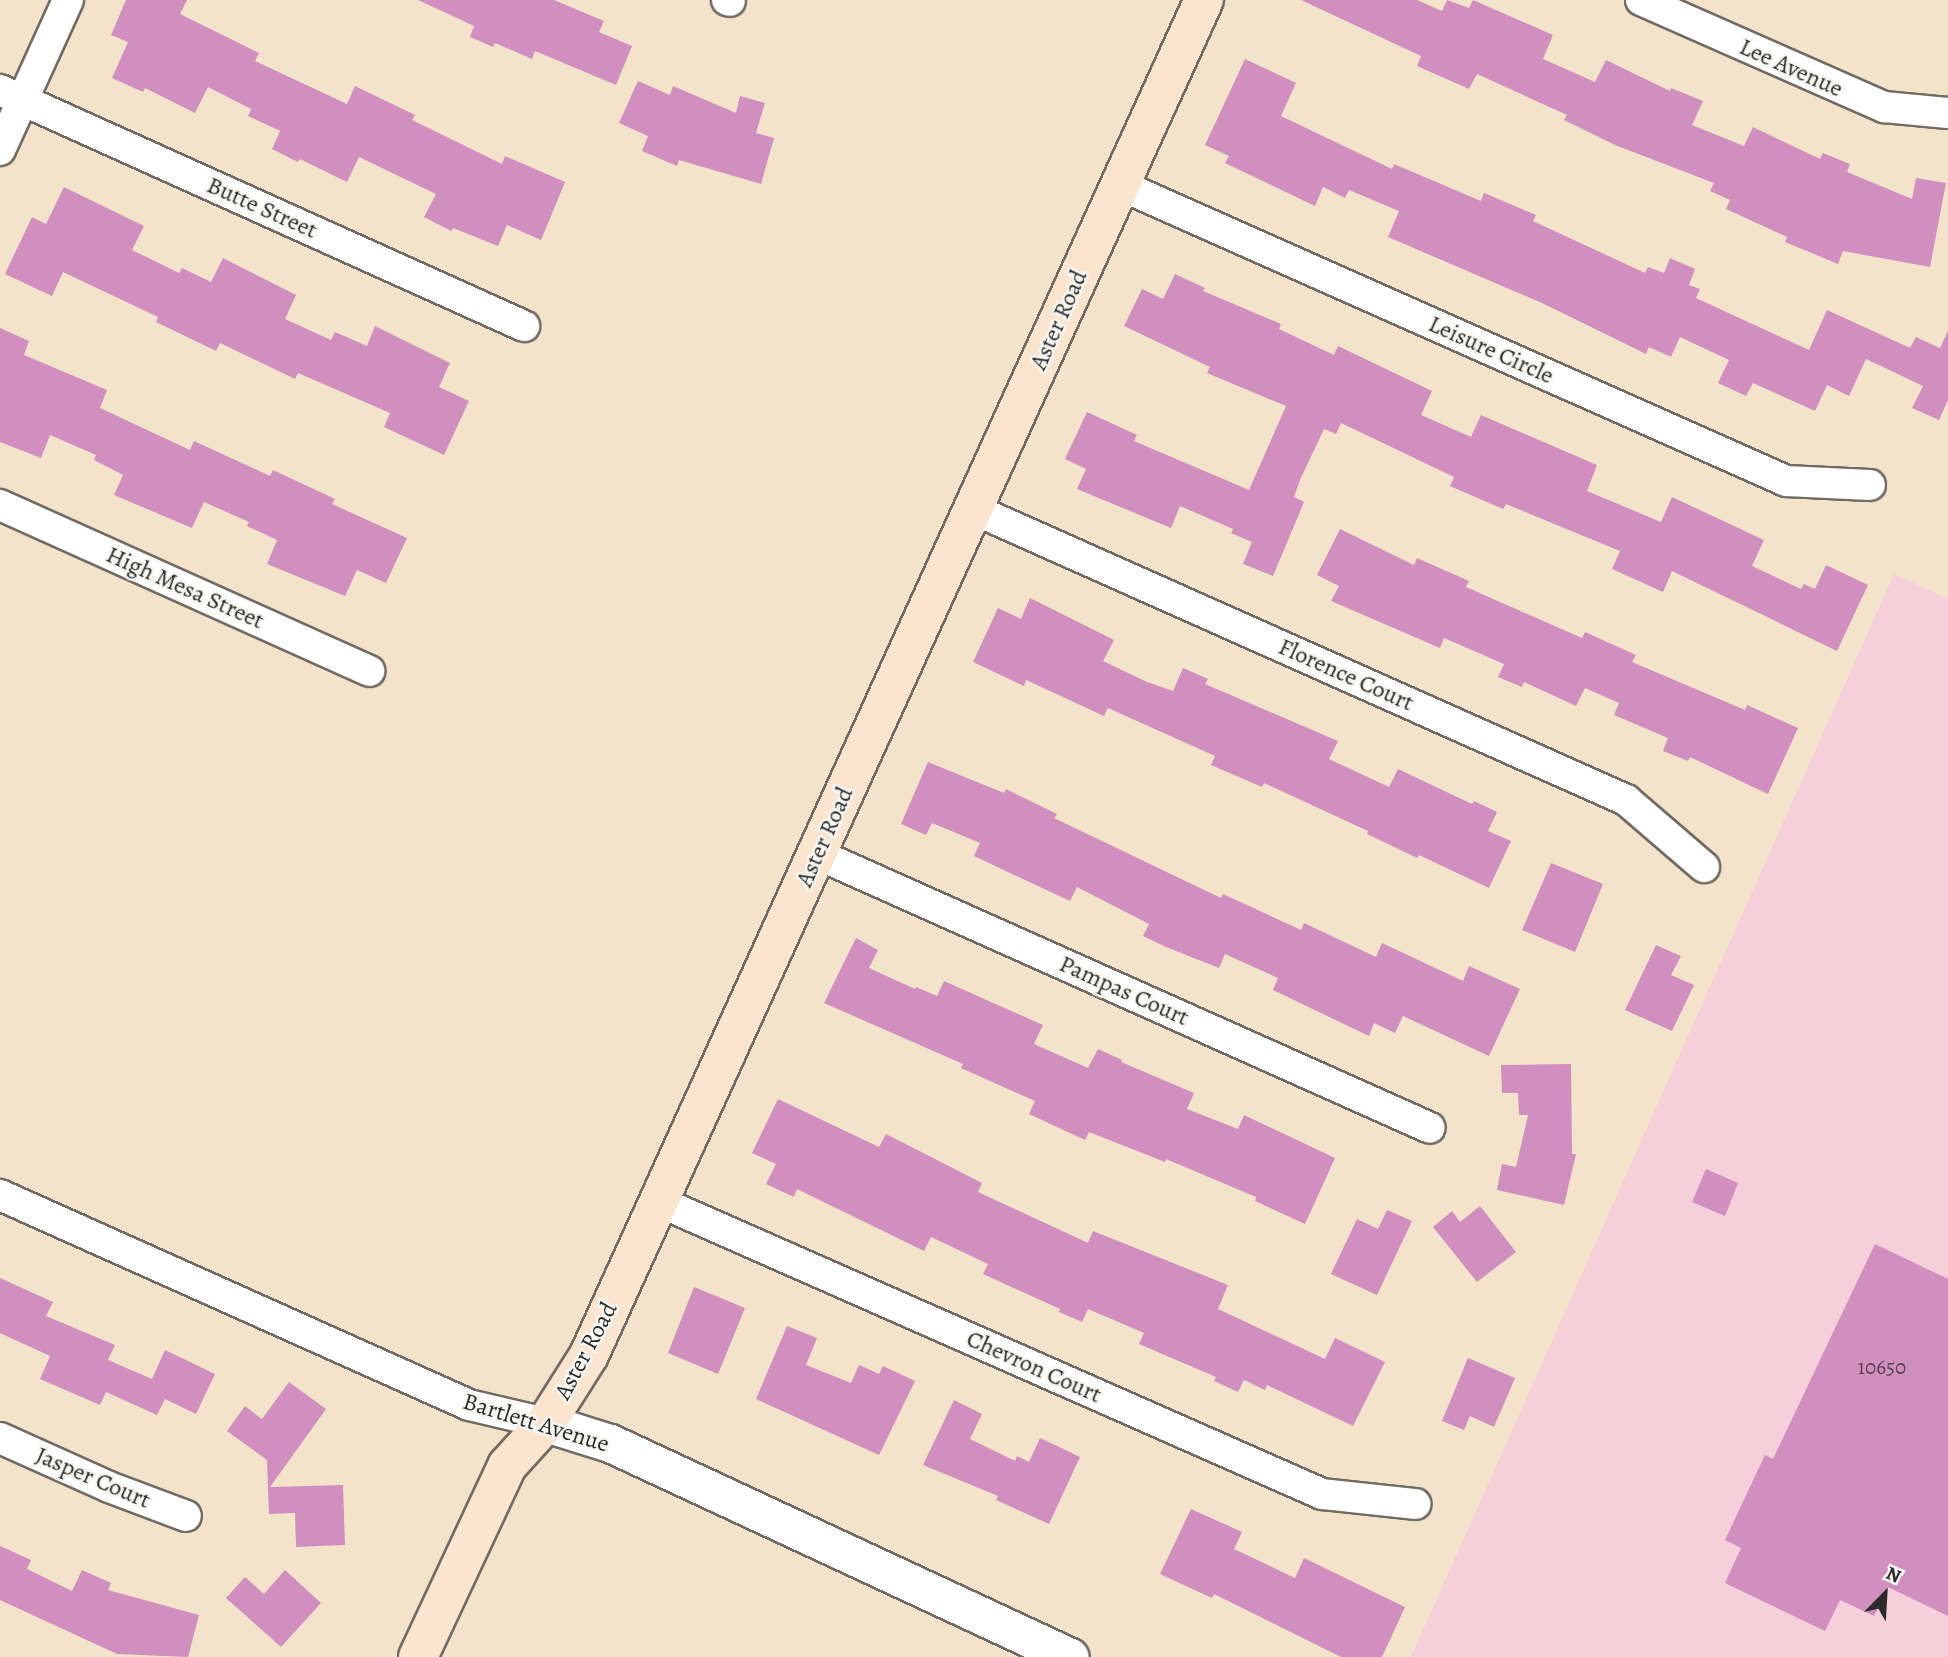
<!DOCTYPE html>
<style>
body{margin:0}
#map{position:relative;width:1948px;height:1657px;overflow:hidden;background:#f3e3cb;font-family:Alegreya,serif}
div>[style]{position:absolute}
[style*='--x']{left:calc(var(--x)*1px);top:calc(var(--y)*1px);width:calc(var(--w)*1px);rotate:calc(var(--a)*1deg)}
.built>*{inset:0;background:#f5cfd9}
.building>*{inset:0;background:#d08fbe}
.roads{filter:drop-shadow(2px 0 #716b63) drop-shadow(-2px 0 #716b63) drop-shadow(0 2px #716b63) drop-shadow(0 -2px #716b63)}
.minor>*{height:30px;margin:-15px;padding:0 15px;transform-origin:15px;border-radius:15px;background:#fff}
.tertiary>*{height:37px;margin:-18.5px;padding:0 18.5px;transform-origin:18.5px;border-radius:18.5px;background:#fff}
.secondary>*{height:38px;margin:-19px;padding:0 19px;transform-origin:19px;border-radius:19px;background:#fce5cf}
span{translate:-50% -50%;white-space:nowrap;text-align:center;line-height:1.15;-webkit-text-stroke:5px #f6f6f2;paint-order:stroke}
.number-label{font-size:21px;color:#544450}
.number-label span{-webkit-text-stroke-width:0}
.street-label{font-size:24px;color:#2b2b2b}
.north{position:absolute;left:1850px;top:1559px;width:70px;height:70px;-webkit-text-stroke:5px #f6f6f2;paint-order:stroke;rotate:24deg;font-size:19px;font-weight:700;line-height:28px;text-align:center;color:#2b2b2b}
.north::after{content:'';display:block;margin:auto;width:24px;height:32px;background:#2b2b2b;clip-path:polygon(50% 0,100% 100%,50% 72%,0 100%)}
</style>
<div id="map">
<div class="built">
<i style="clip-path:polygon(1894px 574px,1948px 599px,1948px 1657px,1411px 1657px)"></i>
</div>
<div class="building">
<i style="clip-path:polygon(126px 0,187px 0,180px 14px,259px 53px,255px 61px,347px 104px,355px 86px,415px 115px,412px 120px,502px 164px,505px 156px,565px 182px,541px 240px,507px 225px,498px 246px,453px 228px,451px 231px,424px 217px,436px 194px,359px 157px,347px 182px,300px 159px,298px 162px,272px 149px,280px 131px,248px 116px,251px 109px,208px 87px,195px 113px,145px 88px,143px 92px,112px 78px,128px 42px,111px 35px)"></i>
<i style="clip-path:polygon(418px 0,554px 0,604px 21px,599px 32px,632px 46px,616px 85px,535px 51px,532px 59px,495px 43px,493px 47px,470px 37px,474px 26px)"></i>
<i style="clip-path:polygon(1301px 0,1417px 0,1442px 11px,1447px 0,1469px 8px,1473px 0,1553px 35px,1543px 59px,1595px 82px,1606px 60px,1670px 91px,1671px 88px,1703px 101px,1692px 125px,1744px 146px,1753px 127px,1820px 159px,1823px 153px,1850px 164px,1847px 172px,1912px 199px,1916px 178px,1946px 183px,1930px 267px,1843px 251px,1838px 264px,1785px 242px,1787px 237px,1726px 209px,1730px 200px,1710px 191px,1714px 183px,1615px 145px,1564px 120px,1567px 115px,1477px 74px,1469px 89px,1417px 66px,1421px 56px)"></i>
<i style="clip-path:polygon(1245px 59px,1296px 83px,1281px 116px,1392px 169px,1394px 164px,1481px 201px,1484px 193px,1536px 215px,1533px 221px,1645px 273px,1648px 267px,1664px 273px,1670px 258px,1695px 269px,1689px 285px,1700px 289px,1696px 298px,1809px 350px,1827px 310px,1910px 348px,1916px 337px,1940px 348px,1948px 331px,1948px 400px,1939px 420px,1912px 408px,1923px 386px,1866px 359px,1849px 396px,1827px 385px,1815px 411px,1753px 383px,1746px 396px,1718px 383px,1729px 360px,1680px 337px,1671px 357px,1649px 347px,1646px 354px,1542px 303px,1388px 237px,1399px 211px,1349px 190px,1345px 198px,1323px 187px,1315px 206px,1225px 163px,1229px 156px,1205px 145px)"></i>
<i style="clip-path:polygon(638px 81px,670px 95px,673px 86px,736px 113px,740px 96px,765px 103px,756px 133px,774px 138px,761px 184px,679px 160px,677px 166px,642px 151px,648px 136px,619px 123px)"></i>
<i style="clip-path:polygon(64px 187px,144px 226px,132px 250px,179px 273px,182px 268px,211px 282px,223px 258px,296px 295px,285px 319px,331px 340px,335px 332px,367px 346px,375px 326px,450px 363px,439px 387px,469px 401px,444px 455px,384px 427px,390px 413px,298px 373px,295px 379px,220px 343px,216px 351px,156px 322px,158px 317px,63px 272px,52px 296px,5px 274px,32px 217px,46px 224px)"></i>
<i style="clip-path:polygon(1175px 274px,1205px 288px,1203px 291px,1281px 324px,1279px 329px,1334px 355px,1338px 346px,1432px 391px,1421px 415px,1471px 437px,1481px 415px,1597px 465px,1587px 491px,1661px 522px,1672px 497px,1764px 540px,1752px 566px,1801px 589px,1804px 584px,1815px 589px,1826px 565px,1868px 585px,1837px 651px,1672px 571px,1663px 592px,1612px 569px,1620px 551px,1506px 504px,1503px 509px,1450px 486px,1454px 477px,1341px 423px,1336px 434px,1324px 429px,1300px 480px,1294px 497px,1304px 502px,1273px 576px,1243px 564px,1252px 542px,1231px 533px,1233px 529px,1180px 506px,1171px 528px,1077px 489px,1086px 469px,1065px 459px,1087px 412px,1137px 435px,1134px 441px,1249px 490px,1286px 406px,1207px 373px,1210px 367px,1124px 326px,1142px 289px,1163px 299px)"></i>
<i style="clip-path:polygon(0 328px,29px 341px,24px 355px,107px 390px,100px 408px,190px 450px,194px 441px,270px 476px,273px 470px,335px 499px,332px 504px,407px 538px,386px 583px,357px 570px,345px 596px,267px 564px,277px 540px,247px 526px,249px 522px,204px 502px,192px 528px,114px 495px,123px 475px,94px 460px,96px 455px,50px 435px,41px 458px,0 442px)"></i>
<i style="clip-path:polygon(1340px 529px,1414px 565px,1417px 558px,1469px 581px,1466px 587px,1582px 638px,1585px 632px,1636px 655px,1632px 662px,1745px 710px,1747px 705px,1798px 728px,1768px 794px,1690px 757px,1688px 761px,1663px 751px,1668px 738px,1614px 715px,1619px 703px,1585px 688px,1576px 706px,1524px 682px,1522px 687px,1498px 677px,1504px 664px,1444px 638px,1440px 648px,1331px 601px,1339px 586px,1317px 575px)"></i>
<i style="clip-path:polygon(1030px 598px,1114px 640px,1103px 661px,1147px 682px,1173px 691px,1183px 668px,1208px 679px,1205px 684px,1338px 741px,1329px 759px,1389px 787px,1398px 769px,1472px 804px,1474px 801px,1497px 812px,1488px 831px,1511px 841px,1489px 888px,1419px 855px,1417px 858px,1367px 834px,1368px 831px,1264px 783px,1262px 787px,1211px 765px,1215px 756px,1108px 708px,1104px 716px,1026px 680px,1024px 686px,973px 662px,998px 608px,1021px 619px)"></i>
<i style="clip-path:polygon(928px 762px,1004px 793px,1006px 789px,1057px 814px,1054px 818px,1221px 898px,1223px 894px,1301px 930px,1304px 923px,1376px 957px,1382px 943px,1463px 981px,1469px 966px,1520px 989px,1489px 1056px,1403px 1016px,1395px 1033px,1374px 1023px,1369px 1036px,1273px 990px,1278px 978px,1225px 954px,1219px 968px,1166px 947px,1143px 936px,1149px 924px,1077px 887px,1070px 901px,974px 856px,980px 843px,932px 823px,926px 835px,901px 824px)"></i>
<i style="clip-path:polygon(1551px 863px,1603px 884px,1575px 952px,1522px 930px)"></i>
<i style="clip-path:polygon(856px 938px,878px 950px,869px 968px,915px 989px,916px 987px,937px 996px,944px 981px,1043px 1025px,1034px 1044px,1088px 1068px,1098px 1049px,1122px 1060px,1121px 1062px,1194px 1093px,1187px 1109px,1238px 1129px,1244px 1115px,1335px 1158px,1305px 1224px,1255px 1201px,1256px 1197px,1166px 1159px,1165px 1162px,1089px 1132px,1085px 1140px,1029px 1114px,1035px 1101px,961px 1068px,963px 1064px,824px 1003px)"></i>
<i style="clip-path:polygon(1656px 945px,1681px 956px,1671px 975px,1694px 985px,1672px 1031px,1625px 1010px)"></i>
<i style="clip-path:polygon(1571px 1064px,1572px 1154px,1576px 1154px,1564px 1205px,1497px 1190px,1502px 1164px,1516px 1167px,1528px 1115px,1519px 1115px,1518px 1093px,1502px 1093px,1501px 1065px)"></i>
<i style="clip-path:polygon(778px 1099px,879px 1147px,886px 1134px,982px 1183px,978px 1192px,1088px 1243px,1093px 1231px,1228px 1285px,1218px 1309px,1325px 1359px,1335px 1338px,1385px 1362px,1353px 1426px,1267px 1385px,1265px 1390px,1244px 1380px,1238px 1392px,1214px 1381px,1216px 1377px,1139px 1344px,1144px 1333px,1088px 1309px,1082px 1322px,1059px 1312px,1060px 1309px,983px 1274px,988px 1264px,931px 1237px,924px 1251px,797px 1189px,794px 1197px,766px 1184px,776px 1164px,752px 1153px)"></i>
<i style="clip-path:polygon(1706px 1169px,1738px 1183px,1725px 1216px,1692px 1202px)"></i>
<i style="clip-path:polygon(1480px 1206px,1516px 1252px,1477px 1282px,1433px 1227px,1452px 1211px,1460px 1222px)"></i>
<i style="clip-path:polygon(1387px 1210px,1412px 1221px,1377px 1295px,1331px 1274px,1357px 1219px,1378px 1229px)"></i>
<i style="clip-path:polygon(1875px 1244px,1948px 1279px,1948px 1616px,1888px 1587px,1874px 1616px,1840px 1600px,1825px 1631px,1725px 1583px,1741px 1548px,1725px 1540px,1765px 1455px,1773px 1459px)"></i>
<i style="clip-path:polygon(0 1278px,53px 1302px,46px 1316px,115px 1345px,108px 1360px,152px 1379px,165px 1350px,215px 1374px,196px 1414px,165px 1399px,157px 1415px,106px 1392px,100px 1405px,40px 1379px,50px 1356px,0 1333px)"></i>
<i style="clip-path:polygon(694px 1287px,745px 1308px,718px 1374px,668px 1353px)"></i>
<i style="clip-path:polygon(787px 1326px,817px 1338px,806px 1365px,851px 1383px,859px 1365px,879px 1374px,883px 1366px,915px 1381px,879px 1455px,756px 1399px)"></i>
<i style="clip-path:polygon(1468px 1358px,1515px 1378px,1494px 1427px,1470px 1416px,1464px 1430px,1442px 1421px)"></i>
<i style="clip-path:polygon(289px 1382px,326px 1409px,270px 1487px,343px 1485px,345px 1545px,296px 1547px,295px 1513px,269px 1514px,267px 1460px,227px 1431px,245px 1406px,262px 1419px)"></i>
<i style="clip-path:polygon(954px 1400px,982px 1414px,970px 1439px,1015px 1461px,1017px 1456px,1029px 1462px,1040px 1438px,1080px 1457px,1049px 1524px,996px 1500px,998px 1496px,923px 1465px)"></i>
<i style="clip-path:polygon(1191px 1509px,1242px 1532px,1234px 1549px,1295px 1578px,1304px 1558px,1405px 1607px,1382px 1657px,1341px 1657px,1214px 1594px,1212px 1598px,1160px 1574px)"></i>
<i style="clip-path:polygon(0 1546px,31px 1560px,27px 1569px,72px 1591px,82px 1570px,111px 1583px,108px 1590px,199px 1615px,188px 1657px,117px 1654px,0 1600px)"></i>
<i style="clip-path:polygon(285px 1570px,321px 1603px,281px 1647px,226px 1598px,245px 1577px,264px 1594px)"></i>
</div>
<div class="roads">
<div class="minor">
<i style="--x:727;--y:0;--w:3;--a:18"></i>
<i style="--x:1641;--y:0;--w:266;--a:23.8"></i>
<i style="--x:1884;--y:107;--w:64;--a:5.4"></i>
<i style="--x:0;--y:90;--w:575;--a:24.25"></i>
<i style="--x:0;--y:150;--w:165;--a:-65.6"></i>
<i style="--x:1120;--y:185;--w:729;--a:23.96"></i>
<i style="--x:1786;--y:481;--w:84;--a:2.7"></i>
<i style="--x:0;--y:505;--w:405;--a:24.2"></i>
<i style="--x:973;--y:509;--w:715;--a:24.02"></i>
<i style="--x:1626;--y:800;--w:103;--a:40.7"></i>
<i style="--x:817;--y:854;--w:671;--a:24.08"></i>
<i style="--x:0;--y:1195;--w:514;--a:24.12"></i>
<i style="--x:469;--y:1405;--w:79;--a:13.2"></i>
<i style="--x:660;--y:1202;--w:724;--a:23.8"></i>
<i style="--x:1322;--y:1494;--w:94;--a:6.1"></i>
<i style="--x:0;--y:1438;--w:120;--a:24.2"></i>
<i style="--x:109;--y:1487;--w:82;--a:20.6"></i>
</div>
<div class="tertiary">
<i style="--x:546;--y:1423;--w:67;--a:17.4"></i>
<i style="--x:610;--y:1443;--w:507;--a:24.95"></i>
</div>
<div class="secondary">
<i style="--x:418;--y:1657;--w:211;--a:-65"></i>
<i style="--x:507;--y:1466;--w:58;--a:-47.8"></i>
<i style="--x:546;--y:1423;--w:80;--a:-57.7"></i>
<i style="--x:589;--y:1355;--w:1488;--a:-65.59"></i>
</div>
</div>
<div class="number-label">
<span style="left:1882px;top:1367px">10650</span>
</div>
<div class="street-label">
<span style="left:1791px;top:68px;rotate:24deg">Lee Avenue</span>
<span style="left:262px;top:208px;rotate:24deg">Butte Street</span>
<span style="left:1059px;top:320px;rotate:-66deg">Aster Road</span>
<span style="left:1491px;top:350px;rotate:24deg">Leisure Circle</span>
<span style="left:185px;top:588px;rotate:24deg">High Mesa Street</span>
<span style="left:1346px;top:675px;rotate:24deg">Florence Court</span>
<span style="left:825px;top:837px;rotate:-66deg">Aster Road</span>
<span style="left:1124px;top:991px;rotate:24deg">Pampas Court</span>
<span style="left:586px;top:1351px;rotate:-62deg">Aster Road</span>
<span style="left:1034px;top:1367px;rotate:24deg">Chevron Court</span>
<span style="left:536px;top:1423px;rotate:17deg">Bartlett Avenue</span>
<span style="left:93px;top:1478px;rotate:23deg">Jasper Court</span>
</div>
<div class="north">N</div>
</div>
